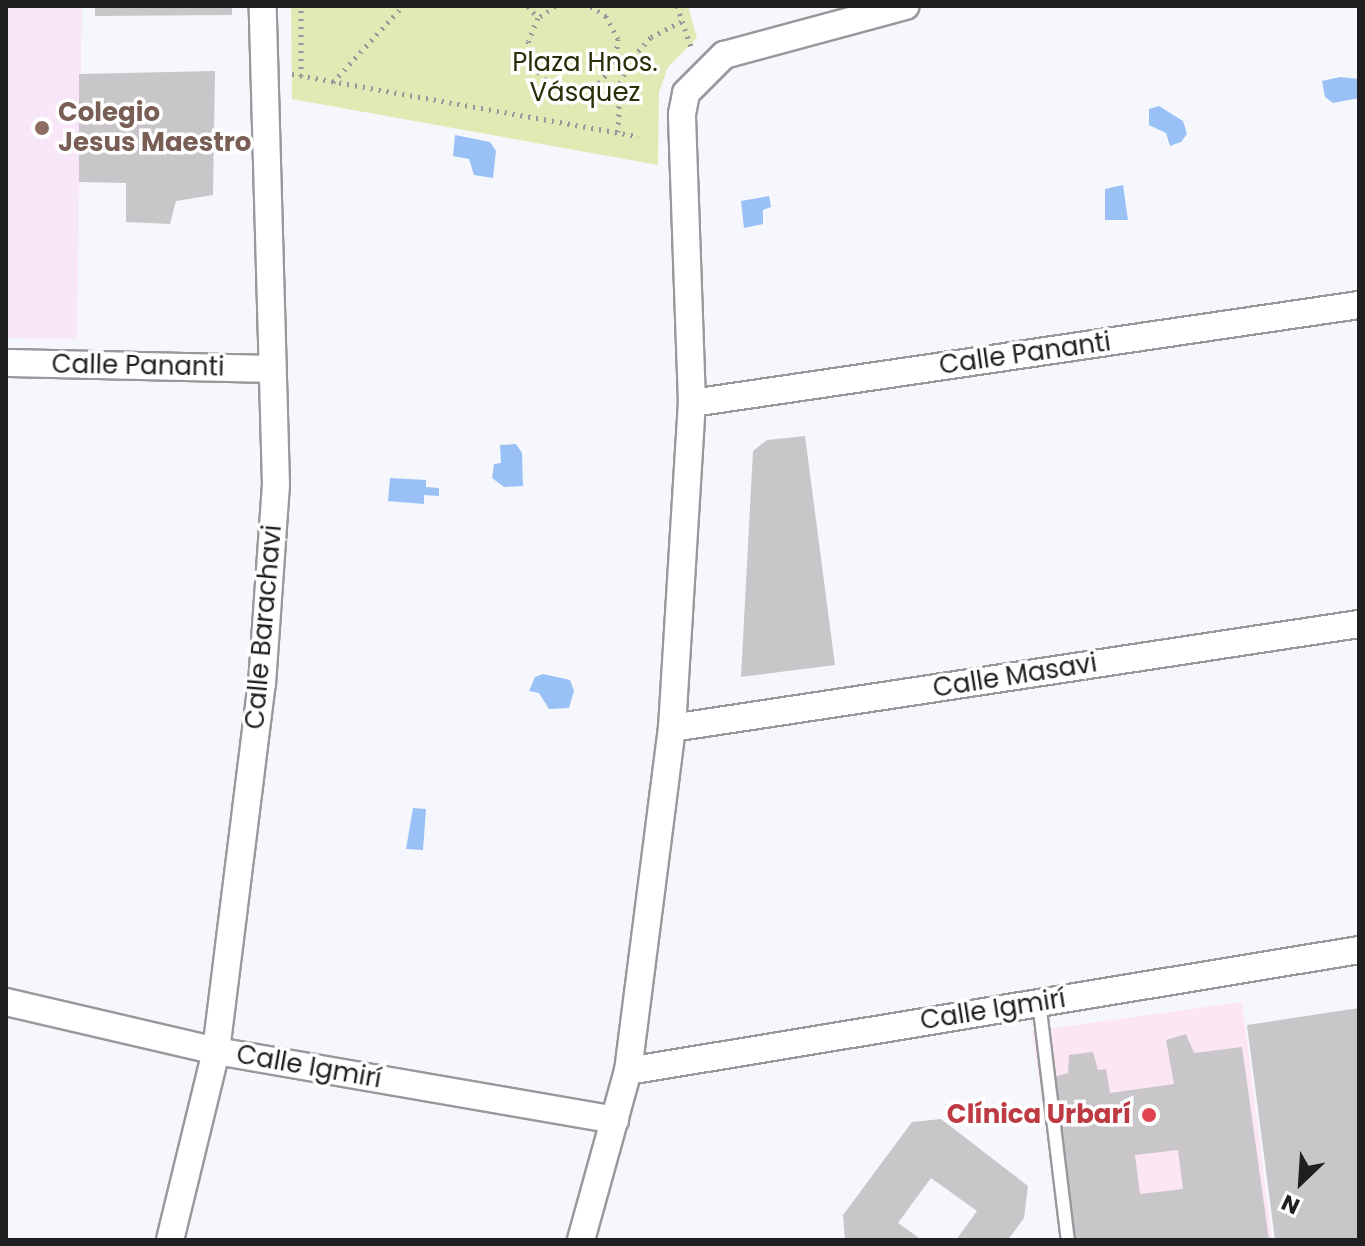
<!DOCTYPE html>
<meta charset="utf-8">
<style>
body{margin:0}
#map{position:relative;width:1365px;height:1246px;overflow:hidden;background:#f6f7fc;font-family:Poppins,sans-serif}
div>[style]{position:absolute}
[style*='--x']{left:calc(var(--x)*1px);top:calc(var(--y)*1px);width:calc(var(--w)*1px);rotate:calc(var(--a)*1deg)}
.education>*{inset:0;background:#f8e7f9}
.medical>*{inset:0;background:#fce6f4}
.green>*{inset:0;background:#dfeab5}
.water>*{inset:0;background:#99c1f6}
.building>*{inset:0;background:#c9c6c9}
.path>*{height:5px;margin-top:-2.5px;transform-origin:0;background:repeating-linear-gradient(90deg,#97979b 0 2px,transparent 0 8px)}
.roads{filter:drop-shadow(2px 0 #98999d) drop-shadow(-2px 0 #98999d) drop-shadow(0 2px #98999d) drop-shadow(0 -2px #98999d)}
.service>*{height:12px;margin:-6px;padding:0 6px;transform-origin:6px;border-radius:6px;background:#fff}
.minor>*{height:26px;margin:-13px;padding:0 13px;transform-origin:13px;border-radius:13px;background:#fff}
.dots>*{width:22px;height:22px;translate:-50% -50%;box-sizing:border-box;border:4px solid #fff;border-radius:50%}
span{translate:-50% -50%;white-space:nowrap;text-align:center;line-height:1.15;-webkit-text-stroke:7px #fff;paint-order:stroke}
.park-label{font-size:26px;color:#292e09}
.education-label{font-size:26px;color:#785e54;font-weight:700}
.left{translate:0 -50%;text-align:left}
.street-label{font-size:26px;color:#1f1f21}
.health-label{font-size:26px;color:#be3a42;font-weight:700}
.right{translate:-100% -50%;text-align:right}
.frame{position:absolute;inset:0;border:8px solid #1f1f21;pointer-events:none}
.north{position:absolute;left:1261px;top:1142px;width:80px;height:80px;-webkit-text-stroke:6px #fff;paint-order:stroke;rotate:205deg;font-size:22px;font-weight:700;line-height:32px;text-align:center;color:#1f1f21}
.north::after{content:'';display:block;margin:auto;width:28px;height:36px;background:#1f1f21;clip-path:polygon(50% 0,100% 100%,50% 72%,0 100%)}
</style>
<div id="map">
<div class="education">
<i style="clip-path:polygon(6px 6px,82px 6px,77px 339px,6px 338px)"></i>
</div>
<div class="medical">
<i style="clip-path:polygon(1242px 1002px,1272px 1240px,1062px 1240px,1032px 1031px)"></i>
</div>
<div class="green">
<i style="clip-path:polygon(291px 6px,688px 6px,697px 38px,668px 67px,659px 92px,658px 165px,292px 99px)"></i>
</div>
<div class="water">
<i style="clip-path:polygon(1340px 77px,1359px 79px,1359px 98px,1333px 103px,1325px 97px,1322px 81px)"></i>
<i style="clip-path:polygon(1159px 106px,1183px 121px,1187px 134px,1181px 142px,1170px 146px,1166px 133px,1149px 125px,1149px 109px)"></i>
<i style="clip-path:polygon(455px 135px,490px 142px,496px 151px,493px 178px,474px 175px,469px 159px,453px 156px)"></i>
<i style="clip-path:polygon(1123px 185px,1128px 220px,1105px 220px,1105px 189px)"></i>
<i style="clip-path:polygon(769px 196px,771px 207px,763px 210px,763px 224px,744px 228px,741px 201px)"></i>
<i style="clip-path:polygon(516px 444px,522px 453px,523px 486px,504px 487px,492px 478px,494px 464px,501px 463px,500px 445px)"></i>
<i style="clip-path:polygon(390px 478px,426px 480px,426px 487px,439px 488px,439px 496px,424px 495px,424px 504px,388px 501px)"></i>
<i style="clip-path:polygon(543px 674px,570px 680px,574px 691px,569px 708px,549px 709px,539px 693px,529px 691px,535px 677px)"></i>
<i style="clip-path:polygon(413px 808px,426px 809px,423px 850px,406px 849px)"></i>
</div>
<div class="building">
<i style="clip-path:polygon(95px 6px,232px 6px,232px 15px,95px 16px)"></i>
<i style="clip-path:polygon(215px 71px,213px 195px,176px 201px,170px 224px,126px 222px,126px 183px,79px 182px,79px 74px)"></i>
<i style="clip-path:polygon(805px 436px,835px 665px,741px 677px,753px 451px,767px 440px)"></i>
<i style="clip-path:polygon(1359px 1008px,1359px 1240px,1275px 1240px,1247px 1025px)"></i>
<i style="clip-path:polygon(evenodd,1186px 1034px,1194px 1053px,1242px 1047px,1269px 1240px,1071px 1240px,1050px 1078px,1068px 1073px,1069px 1055px,1093px 1052px,1098px 1070px,1106px 1069px,1110px 1093px,1174px 1084px,1166px 1040px,1186px 1034px,1178px 1150px,1183px 1189px,1140px 1194px,1135px 1155px,1178px 1150px)"></i>
<i style="clip-path:polygon(941px 1119px,1028px 1186px,1024px 1218px,1008px 1240px,956px 1240px,977px 1211px,931px 1178px,898px 1223px,922px 1240px,845px 1240px,843px 1215px,912px 1122px)"></i>
</div>
<div class="path">
<i style="--x:528;--y:6;--w:16;--a:50"></i>
<i style="--x:555;--y:6;--w:21;--a:145"></i>
<i style="--x:538;--y:18;--w:25;--a:113"></i>
<i style="--x:528;--y:41;--w:25;--a:79"></i>
<i style="--x:533;--y:66;--w:25;--a:48"></i>
<i style="--x:550;--y:85;--w:26;--a:13"></i>
<i style="--x:575;--y:91;--w:25;--a:-18"></i>
<i style="--x:599;--y:83;--w:25;--a:-50"></i>
<i style="--x:615;--y:64;--w:25;--a:-83"></i>
<i style="--x:618;--y:39;--w:26;--a:-118"></i>
<i style="--x:606;--y:16;--w:19;--a:-148"></i>
<i style="--x:677;--y:6;--w:43;--a:71.1"></i>
<i style="--x:292;--y:74;--w:352;--a:10.2"></i>
<i style="--x:301;--y:76;--w:70;--a:-90"></i>
<i style="--x:333;--y:82;--w:103;--a:-47.4"></i>
<i style="--x:618;--y:132;--w:49;--a:-87.7"></i>
<i style="--x:620;--y:83;--w:29;--a:-63"></i>
<i style="--x:633;--y:57;--w:27;--a:-48"></i>
<i style="--x:651;--y:37;--w:35;--a:-27"></i>
</div>
<div class="roads">
<div class="service">
<i style="--x:1039;--y:1002;--w:240;--a:83.1"></i>
</div>
<div class="minor">
<i style="--x:6;--y:363;--w:265;--a:1.3"></i>
<i style="--x:692;--y:403;--w:674;--a:-8.36"></i>
<i style="--x:672;--y:728;--w:695;--a:-8.61"></i>
<i style="--x:6;--y:1002;--w:216;--a:13.1"></i>
<i style="--x:216;--y:1051;--w:405;--a:9.8"></i>
<i style="--x:628;--y:1071;--w:741;--a:-9.4"></i>
<i style="--x:170;--y:1240;--w:195;--a:-76.3"></i>
<i style="--x:216;--y:1051;--w:370;--a:-82.9"></i>
<i style="--x:262;--y:684;--w:199;--a:-86"></i>
<i style="--x:276;--y:485;--w:479;--a:-91.6"></i>
<i style="--x:581;--y:1240;--w:175;--a:-74.5"></i>
<i style="--x:628;--y:1071;--w:346;--a:-82.7"></i>
<i style="--x:672;--y:728;--w:326;--a:-86.5"></i>
<i style="--x:692;--y:403;--w:289;--a:-92"></i>
<i style="--x:682;--y:114;--w:21;--a:-79"></i>
<i style="--x:686;--y:93;--w:54;--a:-45"></i>
<i style="--x:724;--y:55;--w:188;--a:-15.1"></i>
</div>
</div>
<div class="dots">
<i style="left:42px;top:128px;background:#8d6e63"></i>
<i style="left:1149px;top:1115px;background:#e0444e"></i>
</div>
<div class="park-label">
<span style="left:585px;top:78px">Plaza Hnos.<br>Vásquez</span>
</div>
<div class="education-label">
<span class="left" style="left:58px;top:128px">Colegio<br>Jesus Maestro</span>
</div>
<div class="street-label">
<span style="left:1025px;top:354px;rotate:-8deg">Calle Pananti</span>
<span style="left:138px;top:366px;rotate:1deg">Calle Pananti</span>
<span style="left:264px;top:627px;rotate:-85deg">Calle Barachavi</span>
<span style="left:1015px;top:676px;rotate:-9deg">Calle Masavi</span>
<span style="left:993px;top:1010px;rotate:-9deg">Calle Igmirí</span>
<span style="left:309px;top:1067px;rotate:10deg">Calle Igmirí</span>
</div>
<div class="health-label">
<span class="right" style="left:1131px;top:1115px">Clínica Urbarí</span>
</div>
<div class="frame"></div>
<div class="north">N</div>
</div>
